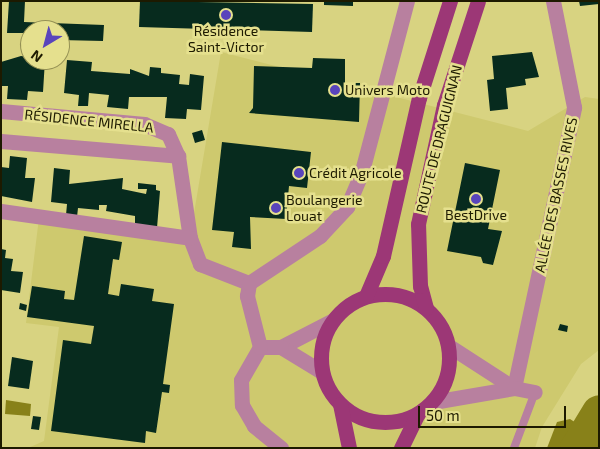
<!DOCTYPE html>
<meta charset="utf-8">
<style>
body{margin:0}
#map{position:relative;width:600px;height:449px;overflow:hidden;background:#d8d381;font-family:"Exo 2",sans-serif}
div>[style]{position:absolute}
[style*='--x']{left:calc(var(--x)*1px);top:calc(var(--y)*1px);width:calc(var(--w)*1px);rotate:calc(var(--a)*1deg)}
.built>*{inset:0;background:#cec96e}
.water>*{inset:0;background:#888119}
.river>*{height:35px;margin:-17.5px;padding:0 17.5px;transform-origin:17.5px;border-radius:17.5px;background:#888119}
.building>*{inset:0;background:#072b1e}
.lane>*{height:8px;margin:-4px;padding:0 4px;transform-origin:4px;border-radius:4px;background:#b8809f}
.street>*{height:15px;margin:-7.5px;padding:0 7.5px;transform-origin:7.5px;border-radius:7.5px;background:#b8809f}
.primary>*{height:15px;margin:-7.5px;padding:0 7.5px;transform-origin:7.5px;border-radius:7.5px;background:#9c3776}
.primary>.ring{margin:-7.5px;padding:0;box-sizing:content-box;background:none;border:15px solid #9c3776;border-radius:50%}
.dots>*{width:14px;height:14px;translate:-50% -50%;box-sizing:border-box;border:2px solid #e5e08e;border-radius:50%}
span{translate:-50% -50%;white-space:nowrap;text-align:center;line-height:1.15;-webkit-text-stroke:5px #e5e08e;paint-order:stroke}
.poi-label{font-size:14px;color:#1d1a00}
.left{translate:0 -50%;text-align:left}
.street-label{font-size:14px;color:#1d1a00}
.frame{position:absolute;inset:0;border:2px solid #1d1a00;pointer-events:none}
.north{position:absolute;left:20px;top:20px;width:50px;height:50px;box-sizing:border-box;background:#e5e08e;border:1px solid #959155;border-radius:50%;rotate:217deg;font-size:14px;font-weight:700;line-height:20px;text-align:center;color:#1d1a00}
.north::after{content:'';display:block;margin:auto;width:18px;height:22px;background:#5944bc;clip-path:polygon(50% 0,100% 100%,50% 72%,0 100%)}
.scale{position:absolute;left:418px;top:406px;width:148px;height:22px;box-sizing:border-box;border:2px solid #1d1a00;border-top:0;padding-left:6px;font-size:15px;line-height:18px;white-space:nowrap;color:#1d1a00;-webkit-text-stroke:4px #e5e08e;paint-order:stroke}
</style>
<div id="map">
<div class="built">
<i style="clip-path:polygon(221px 52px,528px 131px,585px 97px,599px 99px,599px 350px,581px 364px,542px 427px,535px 448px,28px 448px,44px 441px,59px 327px,26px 323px,39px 218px,191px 231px)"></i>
</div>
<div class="water">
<i style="clip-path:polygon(6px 400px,31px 404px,30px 416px,5px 414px)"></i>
<i style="clip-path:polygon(570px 419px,599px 438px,599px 448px,547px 448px,557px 422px)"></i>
</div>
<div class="river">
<i style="--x:577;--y:448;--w:42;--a:-58.6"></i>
</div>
<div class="building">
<i style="clip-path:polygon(9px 1px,25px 1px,24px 22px,104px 25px,103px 41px,60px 40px,60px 30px,30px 30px,30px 39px,24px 39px,24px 33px,7px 33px)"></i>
<i style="clip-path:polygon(140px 1px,313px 4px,312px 32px,139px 27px)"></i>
<i style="clip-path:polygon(324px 1px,353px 1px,353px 6px,324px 5px)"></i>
<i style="clip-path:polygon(579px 1px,599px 1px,599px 4px,580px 6px)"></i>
<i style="clip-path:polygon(532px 52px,539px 77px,525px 79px,526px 85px,506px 88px,508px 109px,490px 111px,487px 80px,494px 79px,492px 56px)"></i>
<i style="clip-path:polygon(21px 56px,45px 60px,43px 92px,28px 91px,27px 100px,7px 99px,8px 86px,1px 86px,1px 62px)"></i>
<i style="clip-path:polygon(313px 58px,345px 59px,345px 83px,360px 83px,359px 122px,249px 113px,253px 108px,254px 66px,312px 68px)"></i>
<i style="clip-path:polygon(67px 60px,92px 62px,91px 71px,130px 74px,130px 69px,149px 76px,150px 67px,161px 68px,161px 73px,180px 75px,179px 84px,189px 85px,190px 74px,204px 76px,201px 110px,187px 109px,186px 119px,165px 118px,167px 97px,129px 97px,128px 109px,107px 107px,109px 95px,89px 93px,88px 106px,78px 106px,79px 95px,64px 93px)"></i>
<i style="clip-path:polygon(202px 130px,205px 140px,195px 143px,192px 133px)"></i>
<i style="clip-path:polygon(222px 142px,311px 152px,307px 188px,289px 186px,286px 219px,250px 217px,251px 249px,232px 247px,234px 232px,212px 230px)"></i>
<i style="clip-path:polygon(10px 156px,27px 158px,25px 178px,35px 178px,32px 202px,1px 196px,1px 167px,9px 168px)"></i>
<i style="clip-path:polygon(465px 163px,500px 170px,488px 229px,502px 231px,493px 265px,483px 263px,481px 257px,447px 251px)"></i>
<i style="clip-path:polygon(54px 168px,70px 170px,69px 184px,123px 178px,122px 189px,146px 194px,147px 189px,138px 189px,138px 183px,156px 185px,156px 190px,160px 191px,157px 228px,135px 225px,135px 216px,106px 211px,107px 205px,99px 205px,99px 210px,78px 208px,77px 217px,66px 215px,67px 204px,51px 202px)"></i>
<i style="clip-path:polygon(84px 236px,122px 242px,119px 260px,113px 259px,108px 294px,119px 296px,121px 284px,154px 289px,152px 301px,174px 304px,163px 384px,170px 385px,169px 393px,162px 392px,156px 433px,146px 431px,145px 443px,51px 431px,63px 340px,91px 344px,94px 326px,27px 317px,32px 286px,65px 291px,64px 299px,74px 300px)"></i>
<i style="clip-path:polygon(1px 249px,6px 250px,5px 258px,13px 259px,11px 271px,23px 272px,20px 293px,1px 290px)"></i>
<i style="clip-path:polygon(20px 303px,27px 305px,26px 311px,19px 309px)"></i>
<i style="clip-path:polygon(560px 324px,568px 326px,567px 332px,558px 330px)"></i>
<i style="clip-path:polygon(12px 357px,33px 361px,29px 389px,8px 386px)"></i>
<i style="clip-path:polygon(33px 416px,41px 417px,39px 430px,31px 429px)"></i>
</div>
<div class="lane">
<i style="--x:514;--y:448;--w:60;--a:-69.4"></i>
</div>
<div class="street">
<i style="--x:1;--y:111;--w:144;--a:5.2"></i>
<i style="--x:144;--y:124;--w:26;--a:23"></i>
<i style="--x:168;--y:134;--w:24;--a:66"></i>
<i style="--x:178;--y:156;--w:83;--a:81.7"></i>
<i style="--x:190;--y:238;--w:28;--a:69"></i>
<i style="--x:200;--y:264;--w:53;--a:21.2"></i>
<i style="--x:1;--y:141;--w:178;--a:4.8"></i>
<i style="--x:1;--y:211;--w:191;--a:8.1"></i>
<i style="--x:449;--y:346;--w:77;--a:32.9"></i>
<i style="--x:260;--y:347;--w:38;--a:120"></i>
<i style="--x:241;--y:380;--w:25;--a:88"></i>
<i style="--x:242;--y:405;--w:24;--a:60"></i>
<i style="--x:254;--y:426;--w:35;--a:39"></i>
<i style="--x:281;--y:347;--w:59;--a:-27.4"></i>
<i style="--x:322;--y:372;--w:48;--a:-148.6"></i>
<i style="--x:281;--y:347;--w:21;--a:180"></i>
<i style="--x:260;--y:347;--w:53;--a:-104.3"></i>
<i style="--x:247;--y:296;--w:13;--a:-81"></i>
<i style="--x:249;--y:283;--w:85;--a:-33.5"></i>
<i style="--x:320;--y:236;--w:40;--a:-47"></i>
<i style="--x:347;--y:207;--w:39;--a:-67"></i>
<i style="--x:362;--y:171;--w:176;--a:-75.2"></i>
<i style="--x:514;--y:388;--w:287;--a:-77.9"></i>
<i style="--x:574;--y:107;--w:108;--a:-101.2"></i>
<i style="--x:433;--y:402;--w:82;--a:-9.8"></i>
<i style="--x:514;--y:388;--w:21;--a:11"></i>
</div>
<div class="primary">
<i class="ring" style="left:321px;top:294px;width:113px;height:113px"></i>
<i style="--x:366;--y:296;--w:43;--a:-67"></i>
<i style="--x:383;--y:256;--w:162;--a:-77.2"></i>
<i style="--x:419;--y:98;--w:102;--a:-72.3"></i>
<i style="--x:426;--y:308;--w:23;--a:-105"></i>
<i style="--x:420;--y:286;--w:62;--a:-91.8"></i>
<i style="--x:418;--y:224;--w:122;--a:-77.7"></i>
<i style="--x:444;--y:105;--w:109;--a:-71.9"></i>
<i style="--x:340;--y:404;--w:45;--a:78.4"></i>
<i style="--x:401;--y:448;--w:37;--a:-64"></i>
</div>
<div class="dots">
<i style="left:226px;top:15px;background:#5944bc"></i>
<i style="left:335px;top:90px;background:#5944bc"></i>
<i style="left:299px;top:173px;background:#5944bc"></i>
<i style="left:476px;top:199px;background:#5944bc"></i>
<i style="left:276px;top:208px;background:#5944bc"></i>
</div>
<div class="poi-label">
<span style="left:226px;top:39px">Résidence<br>Saint-Victor</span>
<span class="left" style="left:345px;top:90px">Univers Moto</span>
<span class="left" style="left:309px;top:173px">Crédit Agricole</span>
<span class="left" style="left:286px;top:208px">Boulangerie<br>Louat</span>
<span style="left:476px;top:215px">BestDrive</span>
</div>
<div class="street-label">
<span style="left:89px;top:121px;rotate:6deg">RÉSIDENCE MIRELLA</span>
<span style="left:439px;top:139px;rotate:-76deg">ROUTE DE DRAGUIGNAN</span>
<span style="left:556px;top:195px;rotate:-78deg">ALLÉE DES BASSES RIVES</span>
</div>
<div class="frame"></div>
<div class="north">N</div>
<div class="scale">50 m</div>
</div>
